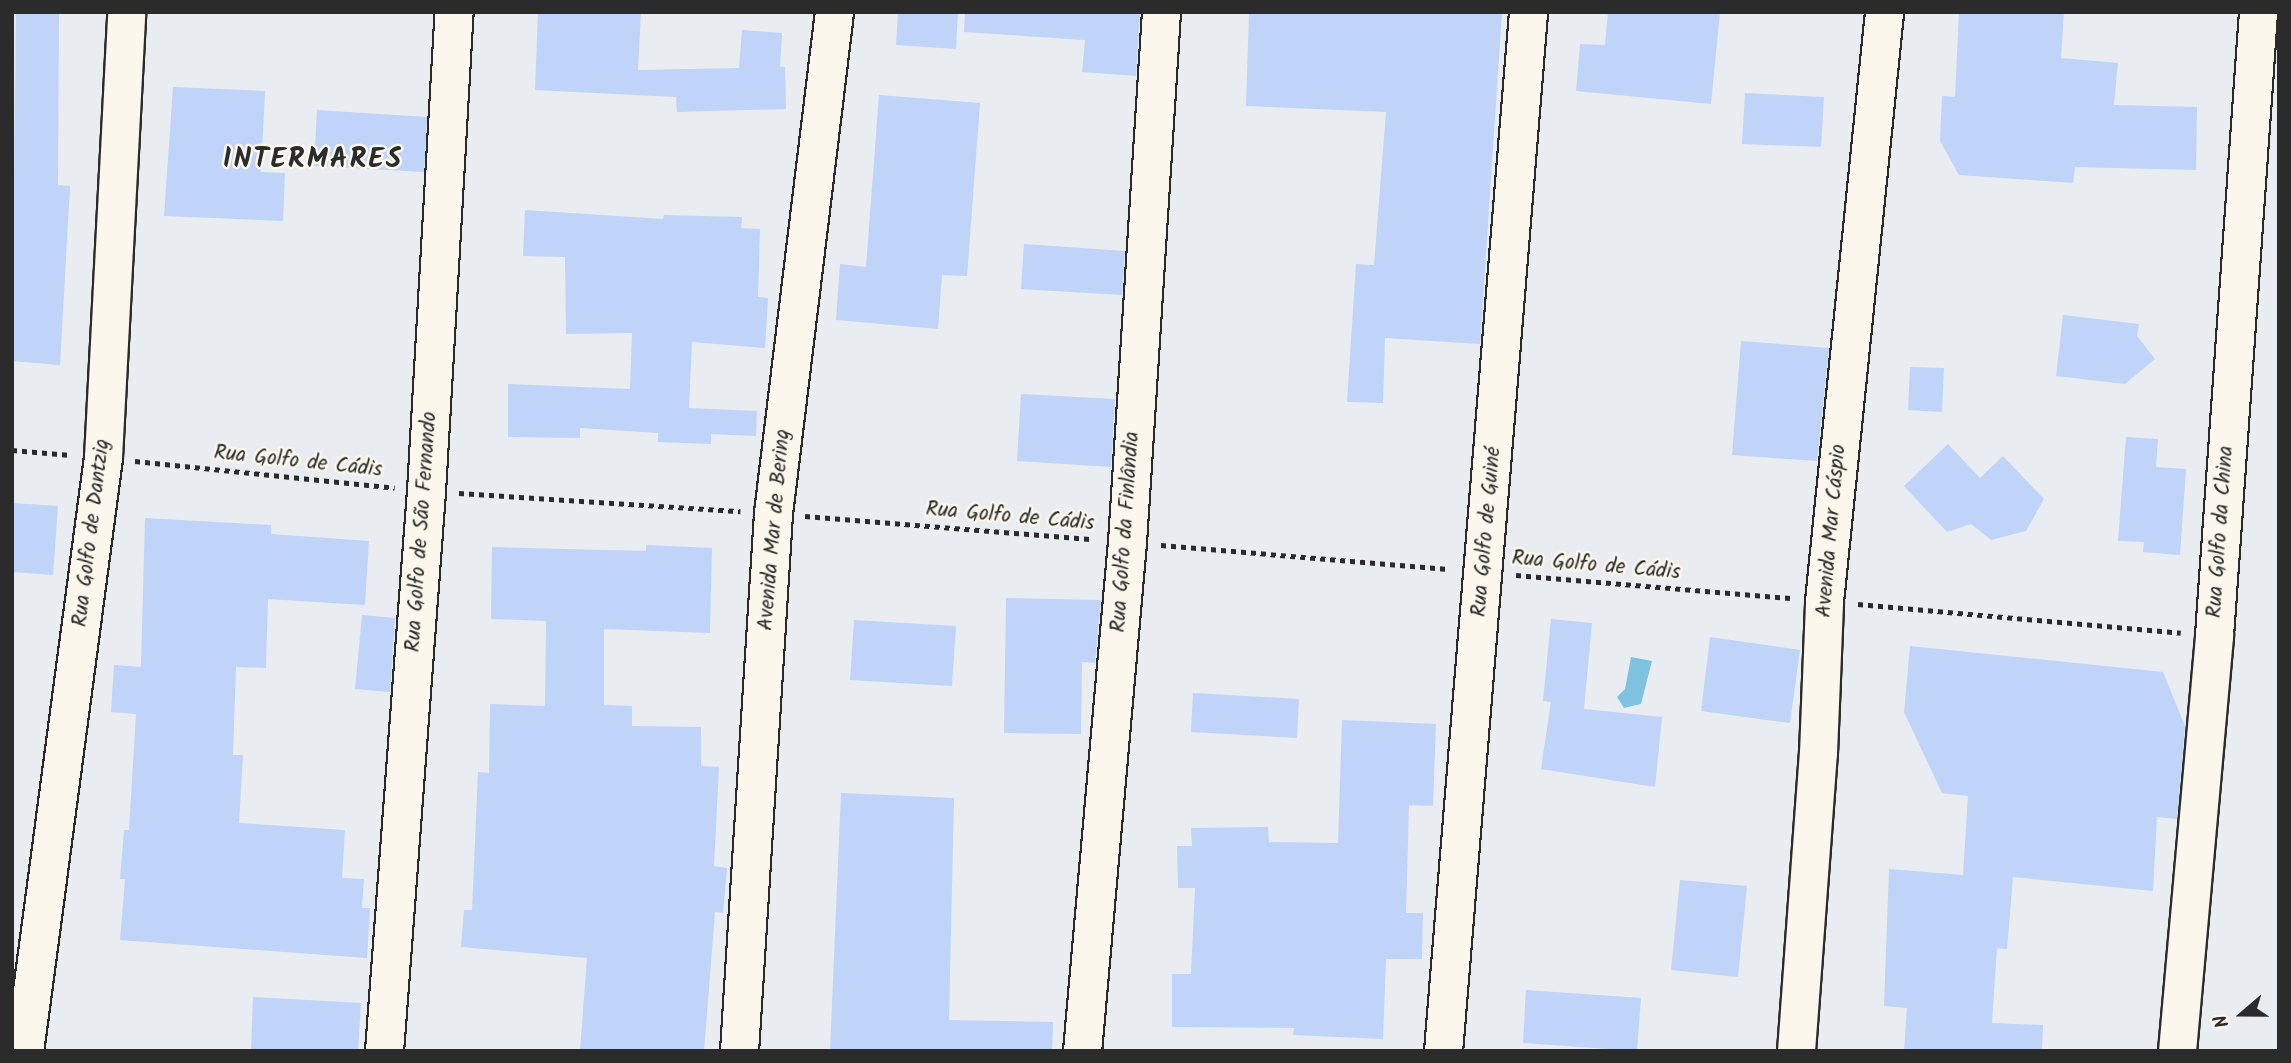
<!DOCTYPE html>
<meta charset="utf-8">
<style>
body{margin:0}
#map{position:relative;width:2291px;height:1063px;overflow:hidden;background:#e9ecf0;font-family:Kalam,sans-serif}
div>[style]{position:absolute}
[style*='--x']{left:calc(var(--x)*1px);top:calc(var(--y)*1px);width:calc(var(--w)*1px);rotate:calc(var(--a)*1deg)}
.water>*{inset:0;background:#7fc2e0}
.building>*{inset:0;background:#c0d3f8}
.path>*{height:4.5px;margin-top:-2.25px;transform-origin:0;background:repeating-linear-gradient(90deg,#2b2b2b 0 5px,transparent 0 10px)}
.roads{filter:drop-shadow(2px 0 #2b2b2b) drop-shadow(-2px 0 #2b2b2b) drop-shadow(0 2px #2b2b2b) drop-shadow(0 -2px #2b2b2b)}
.street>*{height:37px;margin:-18.5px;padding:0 18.5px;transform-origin:18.5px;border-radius:18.5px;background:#fbf7ec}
span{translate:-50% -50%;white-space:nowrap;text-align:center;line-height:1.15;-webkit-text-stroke:5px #fbf7ec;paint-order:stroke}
.street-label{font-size:21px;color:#2b2b2b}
.district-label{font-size:28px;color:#2b2b2b;font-weight:700;letter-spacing:2px}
.frame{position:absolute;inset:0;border:14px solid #2b2b2b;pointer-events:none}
.north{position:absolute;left:2207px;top:979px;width:70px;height:70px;-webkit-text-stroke:5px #fbf7ec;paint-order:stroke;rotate:250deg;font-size:19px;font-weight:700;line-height:28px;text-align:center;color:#2b2b2b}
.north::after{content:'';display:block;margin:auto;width:24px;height:32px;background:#2b2b2b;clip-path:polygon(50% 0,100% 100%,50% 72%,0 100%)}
</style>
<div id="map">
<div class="water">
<i style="clip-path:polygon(1631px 657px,1652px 661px,1641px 704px,1624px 708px,1617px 697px,1625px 689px)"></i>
</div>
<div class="building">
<i style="clip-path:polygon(16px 12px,59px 12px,58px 185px,70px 186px,60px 365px,12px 361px)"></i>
<i style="clip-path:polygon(538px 12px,641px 12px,638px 70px,739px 68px,742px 30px,782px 33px,780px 67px,785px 67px,786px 109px,677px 112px,676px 97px,535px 90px)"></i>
<i style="clip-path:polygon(898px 12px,958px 12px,956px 49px,896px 45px)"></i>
<i style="clip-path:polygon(965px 12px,1140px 12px,1136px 76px,1082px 72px,1085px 40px,964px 32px)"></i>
<i style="clip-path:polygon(1249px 12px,1502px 12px,1480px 344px,1385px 338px,1383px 403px,1347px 402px,1356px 264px,1374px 265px,1386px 112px,1246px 106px)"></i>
<i style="clip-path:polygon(1608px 12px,1720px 12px,1711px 104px,1576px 91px,1580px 44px,1605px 45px)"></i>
<i style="clip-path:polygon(1959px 12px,2064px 12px,2061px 58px,2118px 63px,2114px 105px,2197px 107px,2196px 170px,2075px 167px,2073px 183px,1959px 175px,1940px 141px,1942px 96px,1955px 97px)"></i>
<i style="clip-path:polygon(173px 87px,265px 91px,261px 172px,285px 173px,283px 221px,164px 216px)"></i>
<i style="clip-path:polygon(1745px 93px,1824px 97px,1821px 147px,1742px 144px)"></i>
<i style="clip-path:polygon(879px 95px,980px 103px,967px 276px,942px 275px,938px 329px,836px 320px,840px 264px,866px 267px)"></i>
<i style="clip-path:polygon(317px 110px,427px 117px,424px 172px,314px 166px)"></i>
<i style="clip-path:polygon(525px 210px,663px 219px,664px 215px,742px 217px,741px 228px,760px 229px,758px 297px,768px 298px,765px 348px,692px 342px,689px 408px,757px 411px,756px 436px,711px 434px,711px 444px,658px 442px,658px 433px,580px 428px,580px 438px,508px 437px,508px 384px,630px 389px,632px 333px,566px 334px,565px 257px,523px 256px)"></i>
<i style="clip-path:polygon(1024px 244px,1125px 251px,1122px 295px,1021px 289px)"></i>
<i style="clip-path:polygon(2063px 315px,2139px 324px,2137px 336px,2155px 359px,2125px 384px,2056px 376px)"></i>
<i style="clip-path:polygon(1741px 341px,1829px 348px,1817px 461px,1732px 455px)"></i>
<i style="clip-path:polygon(1910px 367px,1944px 368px,1942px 412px,1908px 410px)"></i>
<i style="clip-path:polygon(1021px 394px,1115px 399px,1111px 467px,1017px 461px)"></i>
<i style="clip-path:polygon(2126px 437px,2158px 439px,2156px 467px,2186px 469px,2180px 555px,2143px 552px,2144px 542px,2118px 541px)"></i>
<i style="clip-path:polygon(1948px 444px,1980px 478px,2003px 456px,2044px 499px,2026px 531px,1991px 540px,1971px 524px,1947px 532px,1904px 486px)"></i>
<i style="clip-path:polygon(12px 503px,58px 506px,53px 575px,12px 572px)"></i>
<i style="clip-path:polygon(145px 518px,271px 525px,271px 534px,369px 541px,365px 605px,268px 599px,266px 668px,236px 667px,233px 755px,243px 755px,239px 823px,345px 830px,342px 878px,364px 879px,362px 908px,370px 908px,367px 958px,120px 940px,125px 879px,120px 879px,124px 830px,129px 830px,136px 714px,111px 712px,114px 665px,141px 667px)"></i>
<i style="clip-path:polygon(646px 545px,712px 548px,710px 633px,604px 629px,604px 705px,632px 706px,632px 726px,701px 727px,701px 766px,719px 767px,714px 866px,727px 868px,723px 913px,715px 912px,704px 1051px,580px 1051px,587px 958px,461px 947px,464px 910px,472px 910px,478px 772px,489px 773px,490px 704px,545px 706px,546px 621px,491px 619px,492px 547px,646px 551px)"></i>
<i style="clip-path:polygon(1006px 598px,1101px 600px,1095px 663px,1082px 662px,1081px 734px,1004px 733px)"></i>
<i style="clip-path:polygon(362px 615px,395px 618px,390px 692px,355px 689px)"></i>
<i style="clip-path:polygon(1551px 619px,1592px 623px,1584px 709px,1662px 717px,1655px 787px,1541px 769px,1551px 702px,1543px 701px)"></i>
<i style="clip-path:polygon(854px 620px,956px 626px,952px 686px,850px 680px)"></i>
<i style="clip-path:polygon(1710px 637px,1800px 650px,1790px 723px,1701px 711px)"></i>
<i style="clip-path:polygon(1910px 646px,2163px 672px,2185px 726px,2177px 819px,2157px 817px,2153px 891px,2013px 877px,2007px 949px,1997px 948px,1992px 1023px,2043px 1025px,2042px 1051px,1904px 1051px,1907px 1008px,1884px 1006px,1889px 869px,1963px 875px,1968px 796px,1942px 793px,1904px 712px)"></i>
<i style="clip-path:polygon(1193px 693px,1299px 699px,1297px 738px,1191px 732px)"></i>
<i style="clip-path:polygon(1342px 720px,1436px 724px,1433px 806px,1409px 805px,1406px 913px,1423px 913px,1422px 959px,1386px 959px,1383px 1039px,1293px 1035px,1294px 1028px,1172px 1027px,1172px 974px,1191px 974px,1195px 888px,1178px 888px,1177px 846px,1192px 846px,1191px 828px,1268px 827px,1269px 842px,1338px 843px)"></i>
<i style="clip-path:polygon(841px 793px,954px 798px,949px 1020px,1053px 1022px,1052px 1051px,830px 1051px)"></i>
<i style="clip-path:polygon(1680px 880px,1747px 886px,1738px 977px,1671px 970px)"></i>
<i style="clip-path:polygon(1526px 990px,1641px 998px,1637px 1051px,1523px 1043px)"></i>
<i style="clip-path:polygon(253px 997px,361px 1003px,358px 1051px,251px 1051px)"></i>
</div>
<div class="path">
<i style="--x:12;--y:450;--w:59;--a:4.8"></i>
<i style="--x:135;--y:461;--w:261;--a:5.9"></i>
<i style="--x:459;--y:493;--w:282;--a:3.7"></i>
<i style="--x:805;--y:516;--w:289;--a:4.6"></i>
<i style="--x:1161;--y:545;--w:288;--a:4.8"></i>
<i style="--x:1516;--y:575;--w:275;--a:4.8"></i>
<i style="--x:1858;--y:604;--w:324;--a:5.1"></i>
</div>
<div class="roads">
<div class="street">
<i style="--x:24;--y:1051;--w:599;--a:-82.42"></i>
<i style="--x:103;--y:457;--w:446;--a:-87"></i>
<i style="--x:384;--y:1051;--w:562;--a:-85.71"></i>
<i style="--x:426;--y:491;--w:480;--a:-86.7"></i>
<i style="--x:739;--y:1051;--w:539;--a:-86.38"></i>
<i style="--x:773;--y:513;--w:505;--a:-83.06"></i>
<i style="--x:1082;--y:1051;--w:511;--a:-84.95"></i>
<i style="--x:1127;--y:542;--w:531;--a:-86.33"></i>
<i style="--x:1443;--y:1051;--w:1042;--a:-85.32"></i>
<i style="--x:1796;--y:1051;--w:299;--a:-85.8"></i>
<i style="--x:1818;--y:753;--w:152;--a:-87.7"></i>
<i style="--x:1824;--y:601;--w:592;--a:-84.18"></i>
<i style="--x:2177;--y:1051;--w:418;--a:-84.9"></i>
<i style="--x:2214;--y:635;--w:625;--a:-85.96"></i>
</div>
</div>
<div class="street-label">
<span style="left:298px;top:462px;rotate:6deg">Rua Golfo de Cádis</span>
<span style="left:1010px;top:517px;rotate:5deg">Rua Golfo de Cádis</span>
<span style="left:775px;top:530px;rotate:-85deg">Avenida Mar de Bering</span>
<span style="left:1832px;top:531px;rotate:-85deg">Avenida Mar Cáspio</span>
<span style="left:422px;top:532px;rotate:-86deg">Rua Golfo de São Fernando</span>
<span style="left:1126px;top:532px;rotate:-86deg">Rua Golfo da Finlândia</span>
<span style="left:1487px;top:532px;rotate:-85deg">Rua Golfo de Guiné</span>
<span style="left:2221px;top:532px;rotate:-86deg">Rua Golfo da China</span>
<span style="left:92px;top:533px;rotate:-83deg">Rua Golfo de Dantzig</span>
<span style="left:1596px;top:566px;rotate:5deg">Rua Golfo de Cádis</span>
</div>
<div class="district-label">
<span style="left:313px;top:160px">INTERMARES</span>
</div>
<div class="frame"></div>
<div class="north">N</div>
</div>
